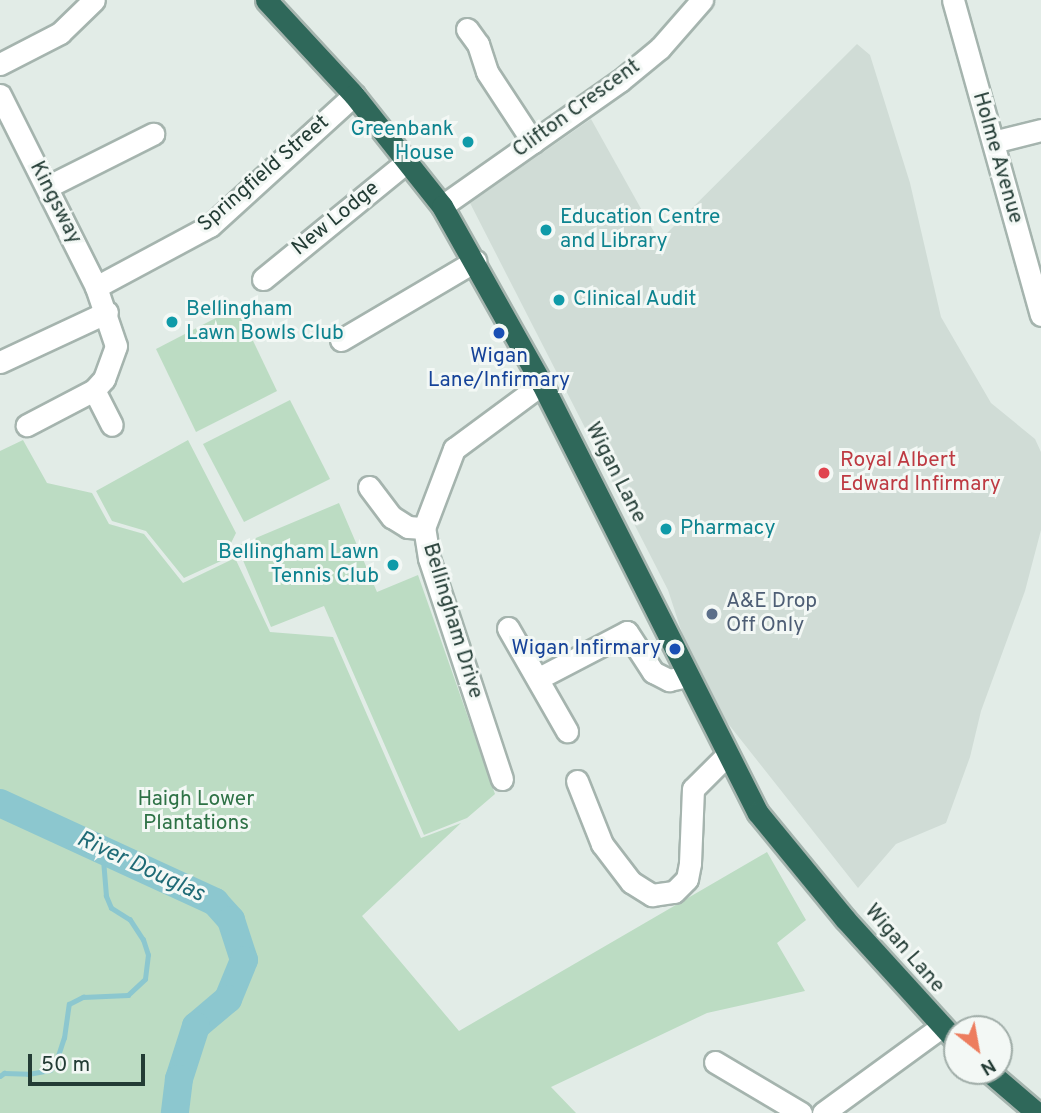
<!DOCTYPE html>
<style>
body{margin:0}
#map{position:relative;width:1041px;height:1113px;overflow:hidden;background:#e2ece7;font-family:Overpass,sans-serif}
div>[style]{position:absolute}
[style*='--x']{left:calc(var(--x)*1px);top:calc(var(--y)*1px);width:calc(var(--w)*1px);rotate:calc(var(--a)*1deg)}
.built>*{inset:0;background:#d0dcd6}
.green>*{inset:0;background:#bcdcc3}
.stream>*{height:4.5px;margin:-2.25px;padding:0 2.25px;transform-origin:2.25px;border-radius:2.25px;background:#8cc7cf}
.river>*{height:28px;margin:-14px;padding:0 14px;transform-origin:14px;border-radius:14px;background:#8cc7cf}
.roads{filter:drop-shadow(2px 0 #a5b4ae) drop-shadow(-2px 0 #a5b4ae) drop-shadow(0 2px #a5b4ae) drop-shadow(0 -2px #a5b4ae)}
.minor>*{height:21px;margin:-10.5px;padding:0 10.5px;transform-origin:10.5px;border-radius:10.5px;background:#fff}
.highway>*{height:21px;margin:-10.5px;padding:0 10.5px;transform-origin:10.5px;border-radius:10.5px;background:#2f685a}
.dots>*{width:19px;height:19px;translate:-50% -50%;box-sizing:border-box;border:4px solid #f3f8f5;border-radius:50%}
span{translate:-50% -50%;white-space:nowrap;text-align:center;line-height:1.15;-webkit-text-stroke:6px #f3f8f5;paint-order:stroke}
.street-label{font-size:21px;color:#233c35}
.culture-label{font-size:21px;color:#0d838f}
.right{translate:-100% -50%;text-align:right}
.left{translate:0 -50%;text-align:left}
.transit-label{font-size:21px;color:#164399}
.health-label{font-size:21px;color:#be3a42}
.service-label{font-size:21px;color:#4e5e75}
.park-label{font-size:21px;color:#2e7246}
.water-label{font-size:23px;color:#1f6b76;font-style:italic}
.north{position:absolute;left:943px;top:1015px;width:70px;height:70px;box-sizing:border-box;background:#f3f8f5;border:2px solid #a0ada8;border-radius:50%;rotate:149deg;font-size:19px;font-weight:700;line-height:28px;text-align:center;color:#233c35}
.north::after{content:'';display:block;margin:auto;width:24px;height:32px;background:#ed7d5e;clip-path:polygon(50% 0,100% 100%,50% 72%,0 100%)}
.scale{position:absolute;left:28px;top:1054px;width:117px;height:32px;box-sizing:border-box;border:4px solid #233c35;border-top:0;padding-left:9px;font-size:21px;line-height:24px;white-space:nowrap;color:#233c35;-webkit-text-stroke:5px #f3f8f5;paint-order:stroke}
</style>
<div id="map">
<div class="built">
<i style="clip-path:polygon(857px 44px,870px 55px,910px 183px,941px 317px,991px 403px,1035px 439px,1041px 452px,1041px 530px,1025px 591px,981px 711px,970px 757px,946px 823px,896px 844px,858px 888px,711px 702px,695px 673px,668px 590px,470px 203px,591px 119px,659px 241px)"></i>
</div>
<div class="green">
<i style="clip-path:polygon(237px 307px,277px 391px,196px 432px,156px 349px)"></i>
<i style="clip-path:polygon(290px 400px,330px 479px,244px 522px,203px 444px)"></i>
<i style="clip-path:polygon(23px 440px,47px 483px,92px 493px,109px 524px,144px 534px,183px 583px,235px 558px,270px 632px,333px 637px,421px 838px,461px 823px,362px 916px,459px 1031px,767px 852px,806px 920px,777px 943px,805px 991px,707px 1013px,551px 1087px,576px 1113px,0 1113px,0 451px)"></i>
<i style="clip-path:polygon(188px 440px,236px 533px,230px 545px,234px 555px,184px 578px,146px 531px,112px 521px,96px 491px)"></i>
<i style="clip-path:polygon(339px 503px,377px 592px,418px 575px,495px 794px,467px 818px,424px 835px,324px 606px,271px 627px,237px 546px)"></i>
</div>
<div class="stream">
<i style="--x:0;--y:1076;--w:5;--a:-37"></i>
<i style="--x:4;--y:1073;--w:24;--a:2"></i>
<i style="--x:28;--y:1074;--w:22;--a:-10"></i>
<i style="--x:50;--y:1070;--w:7;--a:-45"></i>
<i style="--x:55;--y:1065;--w:28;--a:-72"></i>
<i style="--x:64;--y:1038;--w:34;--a:-82"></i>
<i style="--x:69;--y:1004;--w:16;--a:-27"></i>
<i style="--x:83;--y:997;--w:45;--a:-2.5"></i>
<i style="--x:128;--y:995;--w:23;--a:-43"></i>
<i style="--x:145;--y:979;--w:24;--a:-83"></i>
<i style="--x:148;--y:955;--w:16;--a:-108"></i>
<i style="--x:143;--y:940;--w:24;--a:-123"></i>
<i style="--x:130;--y:920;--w:22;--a:-148"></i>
<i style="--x:111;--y:908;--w:13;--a:-113"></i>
<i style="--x:106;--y:896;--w:49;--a:-94.7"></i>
</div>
<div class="river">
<i style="--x:0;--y:803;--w:237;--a:24.7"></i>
<i style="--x:215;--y:902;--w:24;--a:48"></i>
<i style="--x:231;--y:920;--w:42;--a:72"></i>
<i style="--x:244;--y:960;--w:42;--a:112.3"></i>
<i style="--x:228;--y:999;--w:42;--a:139.8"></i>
<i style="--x:196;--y:1026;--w:56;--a:107.8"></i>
<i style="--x:179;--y:1079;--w:34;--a:97"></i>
</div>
<div class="roads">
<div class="minor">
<i style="--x:953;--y:0;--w:327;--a:74.4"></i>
<i style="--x:467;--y:29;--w:19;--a:54"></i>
<i style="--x:478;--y:44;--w:29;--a:72"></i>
<i style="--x:487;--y:72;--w:84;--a:56.7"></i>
<i style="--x:0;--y:64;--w:68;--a:-27.3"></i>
<i style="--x:60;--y:33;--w:47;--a:-44.1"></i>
<i style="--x:0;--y:95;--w:215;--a:63.4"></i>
<i style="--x:96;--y:287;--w:62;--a:71.3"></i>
<i style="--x:116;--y:346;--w:35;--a:110"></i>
<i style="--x:104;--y:379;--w:15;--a:132"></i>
<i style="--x:94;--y:390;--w:76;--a:152.4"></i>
<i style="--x:993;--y:142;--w:49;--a:-14"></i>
<i style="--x:47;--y:187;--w:119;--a:-26.6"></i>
<i style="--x:442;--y:206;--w:218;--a:-35.1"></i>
<i style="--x:620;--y:81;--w:52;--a:-39.5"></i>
<i style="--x:660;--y:48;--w:64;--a:-48.8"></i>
<i style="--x:263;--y:279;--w:188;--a:-39.2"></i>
<i style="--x:96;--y:287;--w:129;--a:-28.2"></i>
<i style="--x:210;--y:226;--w:195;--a:-42.3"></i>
<i style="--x:341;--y:340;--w:156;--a:-30.5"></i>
<i style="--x:0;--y:362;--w:118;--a:-25"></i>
<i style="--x:94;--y:390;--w:39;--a:63"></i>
<i style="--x:369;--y:487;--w:38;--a:53"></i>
<i style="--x:392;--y:517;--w:19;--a:32"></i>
<i style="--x:408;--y:527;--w:16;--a:4"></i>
<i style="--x:508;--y:628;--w:119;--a:60.2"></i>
<i style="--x:539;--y:678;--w:99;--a:-27.6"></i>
<i style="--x:627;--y:632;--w:48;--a:57"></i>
<i style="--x:653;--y:672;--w:18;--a:27"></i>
<i style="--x:669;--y:680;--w:19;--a:-12"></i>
<i style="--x:502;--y:779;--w:233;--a:-108.3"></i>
<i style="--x:429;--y:558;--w:30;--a:-99"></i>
<i style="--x:424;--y:528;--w:85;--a:-69.2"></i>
<i style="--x:454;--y:449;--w:109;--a:-36.5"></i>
<i style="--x:577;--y:781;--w:68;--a:68.4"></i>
<i style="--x:602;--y:844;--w:48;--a:52.7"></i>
<i style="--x:631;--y:882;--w:25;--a:32"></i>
<i style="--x:652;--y:895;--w:22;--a:-8"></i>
<i style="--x:674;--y:892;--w:18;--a:-45"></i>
<i style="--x:687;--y:879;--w:16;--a:-79"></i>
<i style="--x:690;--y:863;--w:74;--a:-87.7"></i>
<i style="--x:693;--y:789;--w:48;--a:-45"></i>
<i style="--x:715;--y:1062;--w:100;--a:30.7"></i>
<i style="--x:823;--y:1113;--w:146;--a:-36.1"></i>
</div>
<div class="highway">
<i style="--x:266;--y:0;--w:129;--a:47.2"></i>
<i style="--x:354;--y:95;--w:142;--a:51.6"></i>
<i style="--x:442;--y:206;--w:204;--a:60.7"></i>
<i style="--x:542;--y:384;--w:480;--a:63.3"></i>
<i style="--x:758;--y:813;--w:137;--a:50.6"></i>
<i style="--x:845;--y:919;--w:166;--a:47.7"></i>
<i style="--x:988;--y:1071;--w:65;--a:40.6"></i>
</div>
</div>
<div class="dots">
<i style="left:468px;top:142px;background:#0f9aa8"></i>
<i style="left:546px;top:230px;background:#0f9aa8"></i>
<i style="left:559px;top:300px;background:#0f9aa8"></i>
<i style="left:172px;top:322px;background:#0f9aa8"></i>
<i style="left:499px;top:333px;background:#1a4fb4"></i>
<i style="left:824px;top:473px;background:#e0444e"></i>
<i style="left:666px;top:529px;background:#0f9aa8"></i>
<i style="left:393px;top:565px;background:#0f9aa8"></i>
<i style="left:712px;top:614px;background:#5c6f8a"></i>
<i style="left:675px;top:649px;background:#1a4fb4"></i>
</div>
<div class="street-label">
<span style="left:577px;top:109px;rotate:-36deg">Clifton Crescent</span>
<span style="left:997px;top:158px;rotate:74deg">Holme Avenue</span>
<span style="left:264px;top:174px;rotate:-41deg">Springfield Street</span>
<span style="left:55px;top:203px;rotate:63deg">Kingsway</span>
<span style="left:336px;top:219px;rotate:-39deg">New Lodge</span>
<span style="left:615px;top:473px;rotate:63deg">Wigan Lane</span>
<span style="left:452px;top:621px;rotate:73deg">Bellingham Drive</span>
<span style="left:904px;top:949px;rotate:49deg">Wigan Lane</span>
</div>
<div class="culture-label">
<span class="right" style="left:454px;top:142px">Greenbank<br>House</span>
<span class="left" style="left:560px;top:230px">Education Centre<br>and Library</span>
<span class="left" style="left:573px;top:300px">Clinical Audit</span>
<span class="left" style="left:186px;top:322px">Bellingham<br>Lawn Bowls Club</span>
<span class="left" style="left:680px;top:529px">Pharmacy</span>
<span class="right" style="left:379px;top:565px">Bellingham Lawn<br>Tennis Club</span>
</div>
<div class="transit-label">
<span style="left:499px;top:369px">Wigan<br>Lane/Infirmary</span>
<span class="right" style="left:661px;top:649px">Wigan Infirmary</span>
</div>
<div class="health-label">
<span class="left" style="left:840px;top:473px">Royal Albert<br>Edward Infirmary</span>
</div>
<div class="service-label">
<span class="left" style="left:726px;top:614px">A&amp;E Drop<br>Off Only</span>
</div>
<div class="park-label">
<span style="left:196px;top:812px">Haigh Lower<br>Plantations</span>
</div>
<div class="water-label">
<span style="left:140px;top:868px;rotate:25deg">River Douglas</span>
</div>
<div class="north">N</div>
<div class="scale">50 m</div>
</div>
